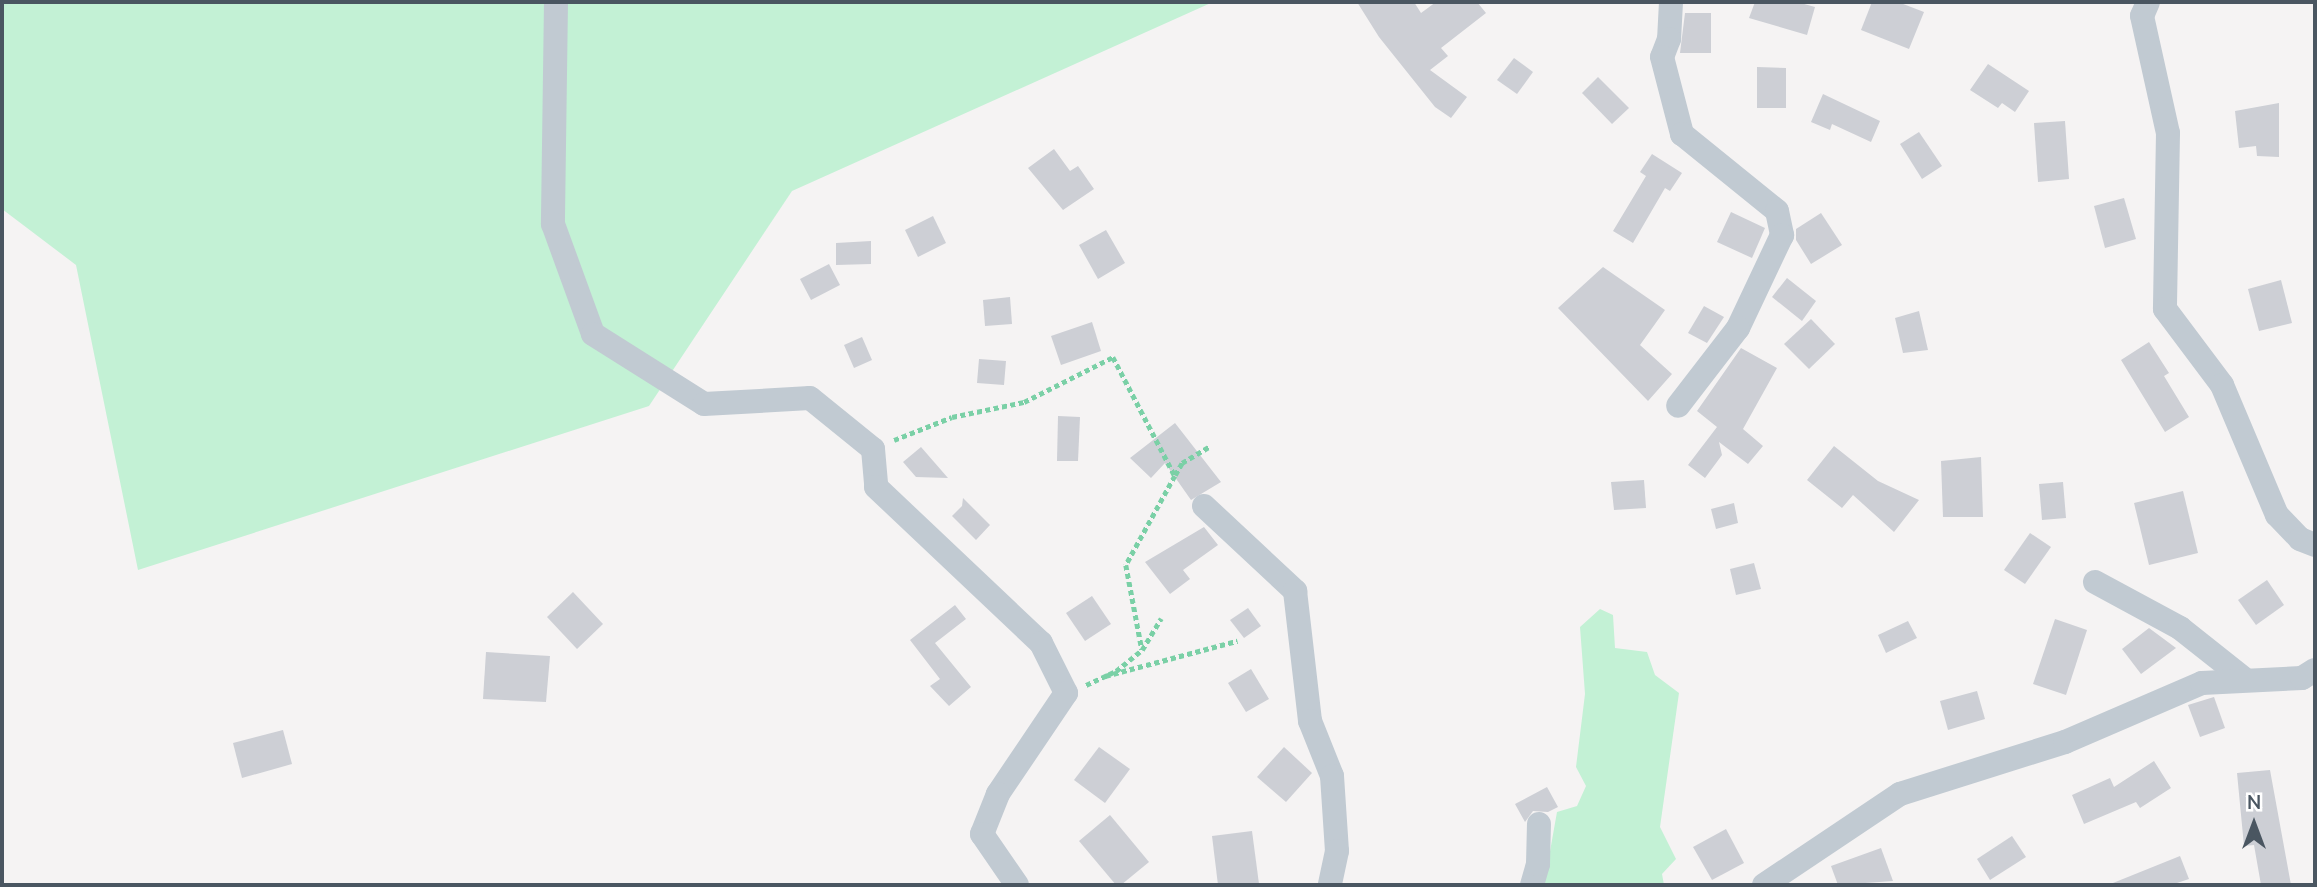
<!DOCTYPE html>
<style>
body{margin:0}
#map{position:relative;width:2317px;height:887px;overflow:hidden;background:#f5f3f3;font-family:"Nunito Sans",sans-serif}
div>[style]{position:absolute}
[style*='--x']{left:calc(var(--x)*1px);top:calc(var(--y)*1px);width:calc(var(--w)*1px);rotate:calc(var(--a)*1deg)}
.green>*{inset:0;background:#c3f1d5}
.building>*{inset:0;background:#cdcfd5}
.path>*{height:4.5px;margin-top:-2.25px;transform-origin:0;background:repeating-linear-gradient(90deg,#7ad0a6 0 5px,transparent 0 8.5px)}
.street>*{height:24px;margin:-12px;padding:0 12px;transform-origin:12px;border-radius:12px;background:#c1cad2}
span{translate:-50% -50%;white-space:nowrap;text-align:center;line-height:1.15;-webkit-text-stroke:5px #fff;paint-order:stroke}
.frame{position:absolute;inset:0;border:4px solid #4a5661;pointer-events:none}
.north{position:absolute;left:2219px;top:789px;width:70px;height:70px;-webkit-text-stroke:5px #fff;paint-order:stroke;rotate:0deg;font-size:19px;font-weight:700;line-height:28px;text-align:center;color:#4a5661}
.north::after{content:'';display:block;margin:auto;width:24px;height:32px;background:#4a5661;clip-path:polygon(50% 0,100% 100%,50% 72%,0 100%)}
</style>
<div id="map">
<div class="green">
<i style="clip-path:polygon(2px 2px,1213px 2px,792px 191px,649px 406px,138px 570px,76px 265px,2px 209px)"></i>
<i style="clip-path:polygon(1600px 609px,1613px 615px,1615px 648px,1647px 652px,1655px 675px,1679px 693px,1660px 827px,1676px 859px,1662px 874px,1664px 885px,1544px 885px,1557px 812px,1577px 806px,1586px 786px,1576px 767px,1585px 694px,1580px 627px)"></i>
</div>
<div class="building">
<i style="clip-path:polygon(1357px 2px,1414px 2px,1421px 13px,1436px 2px,1477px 2px,1486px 13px,1441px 48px,1448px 56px,1430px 70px,1467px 97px,1451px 118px,1435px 107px,1379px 37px)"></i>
<i style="clip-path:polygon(1755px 2px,1797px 2px,1815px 7px,1807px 35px,1749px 18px)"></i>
<i style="clip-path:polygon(1872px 2px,1898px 2px,1924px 12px,1909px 49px,1861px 30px)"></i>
<i style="clip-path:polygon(1685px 13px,1711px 13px,1711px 53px,1680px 53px)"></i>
<i style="clip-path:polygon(1514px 58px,1533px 72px,1517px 94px,1497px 80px)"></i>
<i style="clip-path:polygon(1988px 64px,2029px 91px,2015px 112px,2002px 103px,1998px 108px,1970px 90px)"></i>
<i style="clip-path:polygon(1757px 67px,1786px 68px,1786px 108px,1757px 108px)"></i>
<i style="clip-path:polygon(1598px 77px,1629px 108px,1612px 124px,1582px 93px)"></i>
<i style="clip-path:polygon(1823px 94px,1880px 121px,1871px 142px,1832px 124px,1830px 130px,1811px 122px)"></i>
<i style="clip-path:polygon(2279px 103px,2279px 157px,2257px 156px,2256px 146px,2239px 148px,2235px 111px)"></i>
<i style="clip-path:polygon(2065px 121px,2069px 179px,2038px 182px,2034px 123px)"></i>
<i style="clip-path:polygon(1919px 132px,1942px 166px,1922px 179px,1900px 144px)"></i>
<i style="clip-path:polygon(1054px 149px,1070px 171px,1078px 166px,1094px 189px,1063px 210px,1028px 168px)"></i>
<i style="clip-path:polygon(1652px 154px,1682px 173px,1670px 191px,1665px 188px,1633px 243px,1613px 231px,1646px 176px,1640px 172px)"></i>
<i style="clip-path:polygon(2124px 198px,2136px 239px,2105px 248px,2094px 206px)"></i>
<i style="clip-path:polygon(1731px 212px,1765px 228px,1752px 258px,1717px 242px)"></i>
<i style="clip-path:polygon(1821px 213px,1842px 245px,1811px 264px,1796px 240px,1796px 229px)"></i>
<i style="clip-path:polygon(933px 216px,946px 243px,918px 257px,905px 230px)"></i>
<i style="clip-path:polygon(1106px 230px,1125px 263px,1098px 279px,1079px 245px)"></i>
<i style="clip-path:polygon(871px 241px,871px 264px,836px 265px,836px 243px)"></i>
<i style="clip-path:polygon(829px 264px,840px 285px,811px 300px,800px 279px)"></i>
<i style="clip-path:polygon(1603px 267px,1665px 310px,1640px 345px,1672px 374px,1648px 401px,1558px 308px)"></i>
<i style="clip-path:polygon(1787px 278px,1816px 301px,1802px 321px,1772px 297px)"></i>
<i style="clip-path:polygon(2281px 280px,2292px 323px,2259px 331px,2248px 289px)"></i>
<i style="clip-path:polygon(1010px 297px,1012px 324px,985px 326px,983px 300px)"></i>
<i style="clip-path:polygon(1704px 306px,1724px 317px,1707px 343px,1688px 333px)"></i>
<i style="clip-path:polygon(1919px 311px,1928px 350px,1903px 353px,1895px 318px)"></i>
<i style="clip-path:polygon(1811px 319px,1835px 344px,1809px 369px,1784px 344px)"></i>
<i style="clip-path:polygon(1092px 322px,1101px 351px,1061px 365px,1051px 336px)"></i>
<i style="clip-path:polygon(862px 337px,872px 360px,854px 368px,844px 345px)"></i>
<i style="clip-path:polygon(2149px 342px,2169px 373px,2164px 376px,2189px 417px,2165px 432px,2121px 360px)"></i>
<i style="clip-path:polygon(1741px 348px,1777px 368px,1743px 429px,1763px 446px,1748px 464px,1719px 442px,1722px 455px,1705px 478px,1688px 465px,1717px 427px,1697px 411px)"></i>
<i style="clip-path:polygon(979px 359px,1006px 361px,1004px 385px,977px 383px)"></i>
<i style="clip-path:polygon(1058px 416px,1080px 417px,1078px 461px,1057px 461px)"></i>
<i style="clip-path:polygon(1175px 423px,1221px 482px,1191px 500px,1165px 463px,1151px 478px,1130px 458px)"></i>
<i style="clip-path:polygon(1834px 446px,1878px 481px,1919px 500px,1894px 532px,1853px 495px,1842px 508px,1807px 480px)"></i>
<i style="clip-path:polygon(921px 447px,948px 478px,916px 477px,903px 462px)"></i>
<i style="clip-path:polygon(1981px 457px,1983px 517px,1943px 517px,1941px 461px)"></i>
<i style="clip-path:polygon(1644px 480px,1646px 508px,1614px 510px,1611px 482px)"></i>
<i style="clip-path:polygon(2063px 482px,2066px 518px,2042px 520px,2039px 484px)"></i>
<i style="clip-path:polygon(2183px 491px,2198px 553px,2149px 565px,2134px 503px)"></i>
<i style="clip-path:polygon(963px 498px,990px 525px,976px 540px,952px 516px,962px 506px)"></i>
<i style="clip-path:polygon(1734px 503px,1738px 523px,1716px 529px,1711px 509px)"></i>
<i style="clip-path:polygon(1204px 527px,1218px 545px,1183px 570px,1190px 579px,1170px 594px,1145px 562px)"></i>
<i style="clip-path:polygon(2030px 533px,2051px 547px,2025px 584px,2004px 570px)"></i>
<i style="clip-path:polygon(1754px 563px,1761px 589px,1736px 595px,1730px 569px)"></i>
<i style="clip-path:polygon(2267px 580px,2284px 605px,2256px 625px,2238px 600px)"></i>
<i style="clip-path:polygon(573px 592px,603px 624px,577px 649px,547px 617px)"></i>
<i style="clip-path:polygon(1092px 596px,1111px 624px,1085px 641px,1066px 613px)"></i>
<i style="clip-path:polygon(955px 605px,966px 619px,935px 643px,971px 687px,949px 706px,930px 686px,940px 679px,910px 640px)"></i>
<i style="clip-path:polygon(1248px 608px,1261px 626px,1244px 638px,1230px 620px)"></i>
<i style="clip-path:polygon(2055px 619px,2087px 630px,2066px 695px,2033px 684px)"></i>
<i style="clip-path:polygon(1908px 621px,1917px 638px,1886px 653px,1878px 635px)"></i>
<i style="clip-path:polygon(2149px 628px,2176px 648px,2141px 674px,2122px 649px)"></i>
<i style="clip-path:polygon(486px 652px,550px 656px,546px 702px,483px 699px)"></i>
<i style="clip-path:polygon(1251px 669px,1269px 699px,1246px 712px,1228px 683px)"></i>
<i style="clip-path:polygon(1977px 691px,1985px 719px,1948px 730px,1940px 701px)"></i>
<i style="clip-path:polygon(2214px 697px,2225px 728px,2200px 737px,2188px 705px)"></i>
<i style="clip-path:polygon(283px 730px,292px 764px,242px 778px,233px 743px)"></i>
<i style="clip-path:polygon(1099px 747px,1130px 769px,1105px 803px,1074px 780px)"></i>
<i style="clip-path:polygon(1284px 747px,1312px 773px,1286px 802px,1257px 777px)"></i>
<i style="clip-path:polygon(2154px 761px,2171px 788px,2140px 808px,2136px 802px,2084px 824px,2072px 795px,2110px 778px,2114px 787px)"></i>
<i style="clip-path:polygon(2270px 770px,2291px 885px,2261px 885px,2254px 845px,2244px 846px,2237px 773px)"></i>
<i style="clip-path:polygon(1547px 787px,1558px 807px,1548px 812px,1533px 811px,1525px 822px,1515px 804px)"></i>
<i style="clip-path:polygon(1110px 815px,1149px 862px,1121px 885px,1116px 885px,1079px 841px)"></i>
<i style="clip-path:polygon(1726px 829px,1744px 863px,1712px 880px,1693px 847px)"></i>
<i style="clip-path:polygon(1252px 831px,1259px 884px,1218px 885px,1212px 836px)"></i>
<i style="clip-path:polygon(2012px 836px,2026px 857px,1990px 880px,1977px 859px)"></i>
<i style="clip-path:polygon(1881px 848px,1893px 881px,1838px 885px,1831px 866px)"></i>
<i style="clip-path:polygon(2180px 856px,2189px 879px,2171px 885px,2108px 885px)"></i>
</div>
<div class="path">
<i style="--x:894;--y:440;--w:62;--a:-21.6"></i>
<i style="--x:952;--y:417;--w:74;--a:-11.8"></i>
<i style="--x:1024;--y:402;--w:100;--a:-26.8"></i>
<i style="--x:1113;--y:357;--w:134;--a:62.5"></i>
<i style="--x:1175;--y:476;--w:102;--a:118.8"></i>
<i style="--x:1126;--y:565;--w:86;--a:79.3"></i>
<i style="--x:1175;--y:475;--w:14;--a:-60"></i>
<i style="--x:1182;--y:463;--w:31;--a:-31"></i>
<i style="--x:1105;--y:676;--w:137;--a:-14.9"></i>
<i style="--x:1086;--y:685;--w:33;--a:-25"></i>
<i style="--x:1116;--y:671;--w:33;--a:-39"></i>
<i style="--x:1142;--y:650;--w:37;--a:-59"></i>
</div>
<div class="street">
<i style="--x:556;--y:2;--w:222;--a:90.8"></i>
<i style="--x:553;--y:224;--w:117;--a:70"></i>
<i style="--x:593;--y:334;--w:131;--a:32.2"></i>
<i style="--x:704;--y:404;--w:106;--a:-3.2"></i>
<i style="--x:810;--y:398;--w:81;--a:39"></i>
<i style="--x:873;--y:449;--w:38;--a:85"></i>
<i style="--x:876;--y:487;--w:227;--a:43.4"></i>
<i style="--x:1041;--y:643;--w:56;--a:63.4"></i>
<i style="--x:1066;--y:693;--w:122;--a:124"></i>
<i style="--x:998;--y:794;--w:43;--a:111.8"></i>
<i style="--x:982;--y:834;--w:62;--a:55.5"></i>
<i style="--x:1671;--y:2;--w:37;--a:93"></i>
<i style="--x:1669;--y:39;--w:19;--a:111"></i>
<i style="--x:1662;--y:57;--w:80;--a:75.4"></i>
<i style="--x:1682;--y:134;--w:122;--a:39"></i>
<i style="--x:1777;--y:211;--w:25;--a:78"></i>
<i style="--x:1782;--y:235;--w:103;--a:115.3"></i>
<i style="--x:1738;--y:328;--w:98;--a:127.6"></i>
<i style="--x:2148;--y:2;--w:15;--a:113"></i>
<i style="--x:2142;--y:16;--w:120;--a:77.5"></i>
<i style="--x:2168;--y:133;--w:176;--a:91"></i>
<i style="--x:2165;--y:309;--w:95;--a:53.1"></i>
<i style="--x:2222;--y:385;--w:141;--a:67.1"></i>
<i style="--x:2277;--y:515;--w:33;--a:46"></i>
<i style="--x:2300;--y:539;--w:16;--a:22"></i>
<i style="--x:1204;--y:506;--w:125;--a:43"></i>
<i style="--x:1295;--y:591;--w:131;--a:83.4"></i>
<i style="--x:1310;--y:721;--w:59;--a:68.2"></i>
<i style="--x:1332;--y:776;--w:75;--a:86.2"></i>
<i style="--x:1337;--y:851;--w:35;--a:102"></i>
<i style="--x:2095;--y:582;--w:97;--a:28.4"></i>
<i style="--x:2180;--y:628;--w:80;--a:38.4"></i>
<i style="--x:1532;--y:885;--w:22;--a:-74"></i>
<i style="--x:1538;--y:864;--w:40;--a:-88.6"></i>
<i style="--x:1764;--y:885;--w:164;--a:-33.8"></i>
<i style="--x:1900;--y:794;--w:173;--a:-17.5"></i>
<i style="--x:2065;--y:742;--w:149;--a:-23.3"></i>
<i style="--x:2202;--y:683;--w:100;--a:-2.9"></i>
<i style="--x:2302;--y:678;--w:15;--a:-32"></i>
</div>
<div class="frame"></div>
<div class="north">N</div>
</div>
